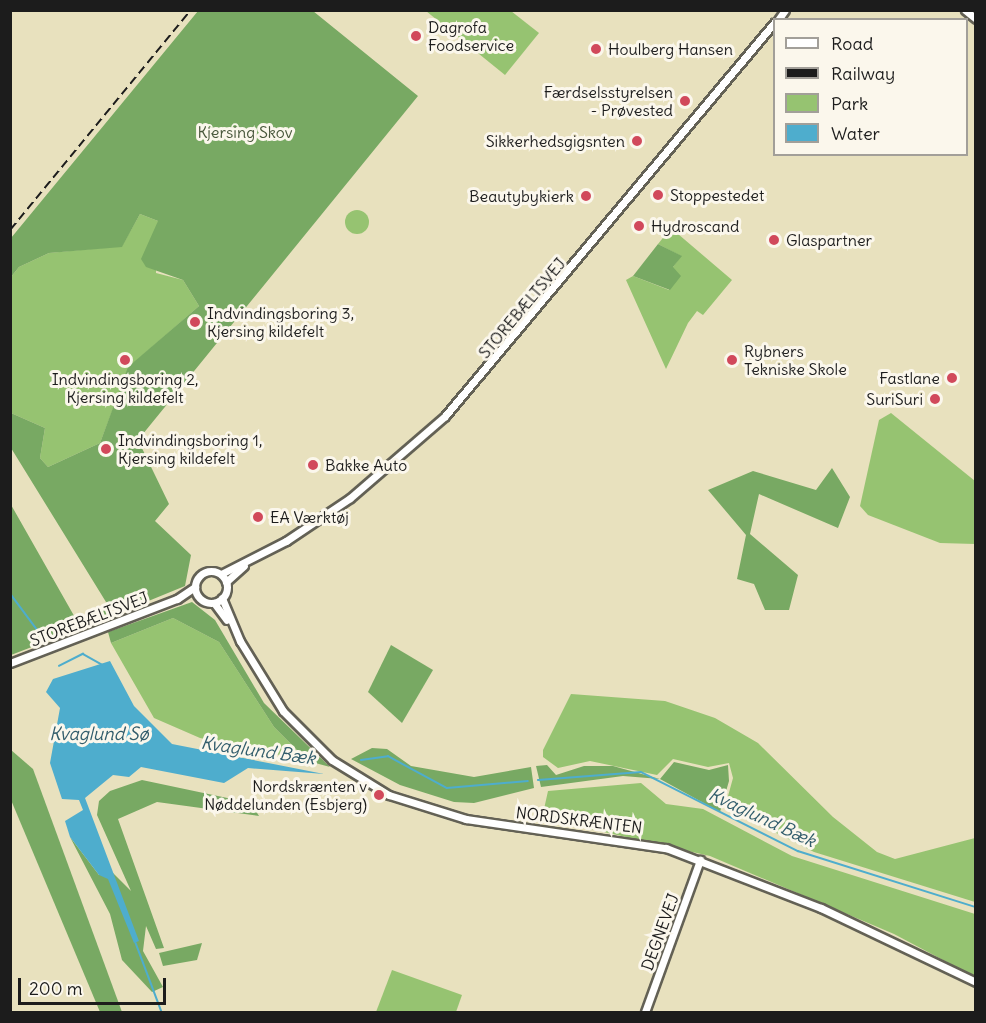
<!DOCTYPE html>
<meta charset="utf-8">
<style>
body{margin:0}
#map{position:relative;width:986px;height:1023px;overflow:hidden;background:#e8e1be;font-family:Delius,sans-serif}
div>[style]{position:absolute}
[style*='--x']{left:calc(var(--x)*1px);top:calc(var(--y)*1px);width:calc(var(--w)*1px);rotate:calc(var(--a)*1deg)}
.green>*{inset:0;background:#96c371}
.round{border-radius:50%}
.forest>*{inset:0;background:#78a963}
.water>*{inset:0;background:#4eadcd}
.stream>*{height:1.5px;margin:-0.75px;padding:0 0.75px;transform-origin:0.75px;border-radius:0.75px;background:#4eadcd}
.roads{filter:drop-shadow(2px 0 #636155) drop-shadow(-2px 0 #636155) drop-shadow(0 2px #636155) drop-shadow(0 -2px #636155)}
.minor>*{height:7px;margin:-3.5px;padding:0 3.5px;transform-origin:3.5px;border-radius:3.5px;background:#fff}
.minor>.ring{margin:-3.5px;padding:0;box-sizing:content-box;background:none;border:7px solid #fff;border-radius:50%}
.rail>*{height:1.5px;margin-top:-0.75px;transform-origin:0;background:repeating-linear-gradient(90deg,#1c1c1c 0 9px,transparent 0 13.5px)}
.dots>*{width:16px;height:16px;translate:-50% -50%;box-sizing:border-box;border:3px solid #fbf7ec;border-radius:50%}
span{translate:-50% -50%;white-space:nowrap;text-align:center;line-height:1.15;-webkit-text-stroke:6px #fbf7ec;paint-order:stroke}
.poi-label{font-size:16px;color:#1c1c1c}
.left{translate:0 -50%;text-align:left}
.right{translate:-100% -50%;text-align:right}
.park-label{font-size:16px;color:#47563a}
.street-label{font-size:16px;color:#1c1c1c}
.water-label{font-size:18px;color:#325d6c;font-style:italic}
.frame{position:absolute;inset:0;border:12px solid #1c1c1c;pointer-events:none}
.legend{position:absolute;left:773px;top:18px;width:195px;height:138px;box-sizing:border-box;background:#fbf7ec;border:2px solid #a29f99;margin:0;padding:8px 10px;list-style:none;font-size:18px;color:#1c1c1c}
.legend li{display:flex;align-items:center;gap:12px;height:30px}
.legend b{width:30px;border:2px solid #a29f99}
.scale{position:absolute;left:18px;top:978px;width:148px;height:27px;box-sizing:border-box;border:3px solid #1c1c1c;border-top:0;padding-left:8px;font-size:18px;line-height:21px;white-space:nowrap;color:#1c1c1c;-webkit-text-stroke:4px #fbf7ec;paint-order:stroke}
</style>
<div id="map">
<div class="green">
<i style="clip-path:polygon(426px 11px,511px 11px,539px 33px,505px 75px)"></i>
<i class="round" style="left:345px;top:210px;width:24px;height:24px"></i>
<i style="clip-path:polygon(140px 214px,158px 221px,156px 273px,183px 280px,199px 306px,129px 367px,100px 443px,48px 467px,40px 458px,45px 428px,11px 413px,11px 277px,19px 267px,49px 253px,122px 246px)"></i>
<i style="clip-path:polygon(671px 228px,732px 280px,703px 315px,697px 311px,688px 323px,666px 369px,626px 280px,633px 276px,669px 290px,673px 267px,681px 256px,658px 244px)"></i>
<i style="clip-path:polygon(891px 413px,975px 481px,975px 544px,940px 543px,868px 515px,860px 506px,879px 420px)"></i>
<i style="clip-path:polygon(173px 618px,219px 642px,274px 727px,308px 761px,200px 738px,154px 718px,111px 643px)"></i>
<i style="clip-path:polygon(571px 694px,665px 701px,715px 718px,758px 743px,833px 817px,877px 852px,895px 859px,975px 838px,975px 902px,814px 852px,725px 807px,733px 778px,729px 763px,708px 767px,673px 759px,657px 775px,590px 761px,558px 768px,543px 757px,543px 750px)"></i>
<i style="clip-path:polygon(641px 783px,666px 804px,703px 809px,792px 856px,975px 914px,975px 977px,894px 934px,710px 856px,542px 818px,548px 791px)"></i>
<i style="clip-path:polygon(392px 970px,462px 995px,456px 1012px,376px 1012px)"></i>
</div>
<div class="forest">
<i style="clip-path:polygon(198px 11px,313px 11px,418px 96px,138px 440px,169px 504px,155px 521px,191px 555px,185px 586px,124px 611px,106px 602px,11px 448px,11px 413px,45px 428px,40px 458px,48px 467px,100px 443px,128px 367px,199px 306px,183px 280px,146px 267px,141px 259px,158px 221px,140px 214px,122px 247px,49px 253px,19px 267px,11px 277px,11px 238px)"></i>
<i style="clip-path:polygon(658px 244px,682px 256px,673px 267px,681px 276px,670px 290px,633px 276px)"></i>
<i style="clip-path:polygon(832px 468px,850px 497px,838px 528px,759px 494px,750px 534px,798px 575px,789px 610px,765px 610px,754px 584px,737px 579px,746px 535px,708px 490px,753px 471px,816px 490px)"></i>
<i style="clip-path:polygon(10px 503px,77px 621px,107px 608px,115px 615px,11px 655px)"></i>
<i style="clip-path:polygon(192px 602px,215px 620px,264px 703px,330px 767px,308px 761px,274px 727px,219px 642px,173px 618px,111px 643px,108px 632px)"></i>
<i style="clip-path:polygon(391px 645px,433px 670px,402px 723px,368px 692px)"></i>
<i style="clip-path:polygon(372px 748px,387px 749px,411px 766px,474px 777px,531px 767px,534px 788px,474px 803px,454px 802px,400px 785px,351px 759px)"></i>
<i style="clip-path:polygon(11px 750px,33px 769px,122px 1012px,100px 1012px,11px 800px)"></i>
<i style="clip-path:polygon(674px 762px,709px 770px,728px 765px,729px 781px,720px 812px,660px 779px,623px 776px,541px 787px,536px 766px,547px 765px,556px 775px,584px 766px,613px 766px,660px 779px)"></i>
<i style="clip-path:polygon(142px 780px,251px 803px,259px 816px,157px 802px,118px 819px,164px 948px,156px 949px,146px 926px,143px 951px,163px 987px,152px 992px,122px 960px,110px 914px,70px 837px,99px 875px,113px 873px,131px 891px,97px 815px,99px 801px,110px 791px)"></i>
<i style="clip-path:polygon(202px 943px,197px 960px,163px 966px,159px 953px)"></i>
</div>
<div class="water">
<i style="clip-path:polygon(110px 661px,134px 706px,172px 744px,324px 774px,248px 768px,224px 783px,141px 767px,129px 777px,113px 775px,85px 798px,139px 941px,134px 943px,108px 879px,99px 875px,70px 837px,65px 821px,83px 810px,79px 800px,62px 799px,50px 763px,60px 708px,46px 692px,53px 679px)"></i>
</div>
<div class="stream">
<i style="--x:10;--y:593;--w:49;--a:53.4"></i>
<i style="--x:59;--y:666;--w:27;--a:-27"></i>
<i style="--x:83;--y:654;--w:25;--a:29"></i>
<i style="--x:361;--y:760;--w:27;--a:-8"></i>
<i style="--x:388;--y:756;--w:67;--a:28.5"></i>
<i style="--x:447;--y:788;--w:81;--a:-4.9"></i>
<i style="--x:538;--y:780;--w:103;--a:-4.4"></i>
<i style="--x:641;--y:772;--w:176;--a:26.7"></i>
<i style="--x:798;--y:851;--w:187;--a:17.5"></i>
<i style="--x:136;--y:943;--w:74;--a:69.4"></i>
</div>
<div class="roads">
<div class="minor">
<i style="--x:965;--y:10;--w:14;--a:39"></i>
<i style="--x:778;--y:20;--w:12;--a:-55"></i>
<i class="ring" style="left:195px;top:571px;width:25px;height:25px"></i>
<i style="--x:221;--y:574;--w:73;--a:-26.9"></i>
<i style="--x:286;--y:541;--w:77;--a:-33.9"></i>
<i style="--x:350;--y:498;--w:125;--a:-40.8"></i>
<i style="--x:445;--y:416;--w:513;--a:-50.07"></i>
<i style="--x:226;--y:582;--w:24;--a:-42"></i>
<i style="--x:222;--y:598;--w:47;--a:67.3"></i>
<i style="--x:240;--y:641;--w:82;--a:58.4"></i>
<i style="--x:283;--y:711;--w:69;--a:45"></i>
<i style="--x:332;--y:760;--w:67;--a:31.6"></i>
<i style="--x:389;--y:795;--w:81;--a:17.3"></i>
<i style="--x:466;--y:819;--w:202;--a:8.3"></i>
<i style="--x:666;--y:848;--w:166;--a:21.2"></i>
<i style="--x:821;--y:908;--w:172;--a:25.5"></i>
<i style="--x:214;--y:603;--w:21;--a:53"></i>
<i style="--x:10;--y:663;--w:179;--a:-21"></i>
<i style="--x:177;--y:599;--w:22;--a:-34"></i>
<i style="--x:645;--y:1012;--w:162;--a:-70.1"></i>
</div>
</div>
<div class="rail">
<i style="--x:10;--y:230;--w:285;--a:-50.6"></i>
</div>
<div class="dots">
<i style="left:416px;top:36px;background:#d1495b"></i>
<i style="left:596px;top:49px;background:#d1495b"></i>
<i style="left:685px;top:101px;background:#d1495b"></i>
<i style="left:637px;top:141px;background:#d1495b"></i>
<i style="left:658px;top:195px;background:#d1495b"></i>
<i style="left:586px;top:196px;background:#d1495b"></i>
<i style="left:639px;top:226px;background:#d1495b"></i>
<i style="left:774px;top:240px;background:#d1495b"></i>
<i style="left:195px;top:322px;background:#d1495b"></i>
<i style="left:125px;top:360px;background:#d1495b"></i>
<i style="left:732px;top:360px;background:#d1495b"></i>
<i style="left:952px;top:378px;background:#d1495b"></i>
<i style="left:935px;top:399px;background:#d1495b"></i>
<i style="left:106px;top:449px;background:#d1495b"></i>
<i style="left:313px;top:465px;background:#d1495b"></i>
<i style="left:258px;top:517px;background:#d1495b"></i>
<i style="left:379px;top:795px;background:#d1495b"></i>
</div>
<div class="poi-label">
<span class="left" style="left:428px;top:36px">Dagrofa<br>Foodservice</span>
<span class="left" style="left:608px;top:49px">Houlberg Hansen</span>
<span class="right" style="left:673px;top:101px">Færdselsstyrelsen<br>- Prøvested</span>
<span class="right" style="left:625px;top:141px">Sikkerhedsgigsnten</span>
<span class="left" style="left:670px;top:195px">Stoppestedet</span>
<span class="right" style="left:574px;top:196px">Beautybykierk</span>
<span class="left" style="left:651px;top:226px">Hydroscand</span>
<span class="left" style="left:786px;top:240px">Glaspartner</span>
<span class="left" style="left:207px;top:322px">Indvindingsboring 3,<br>Kjersing kildefelt</span>
<span class="left" style="left:744px;top:360px">Rybners<br>Tekniske Skole</span>
<span class="right" style="left:940px;top:378px">Fastlane</span>
<span style="left:125px;top:388px">Indvindingsboring 2,<br>Kjersing kildefelt</span>
<span class="right" style="left:923px;top:399px">SuriSuri</span>
<span class="left" style="left:118px;top:449px">Indvindingsboring 1,<br>Kjersing kildefelt</span>
<span class="left" style="left:325px;top:465px">Bakke Auto</span>
<span class="left" style="left:270px;top:517px">EA Værktøj</span>
<span class="right" style="left:367px;top:795px">Nordskrænten v<br>Nøddelunden (Esbjerg)</span>
</div>
<div class="park-label">
<span style="left:245px;top:132px">Kjersing Skov</span>
</div>
<div class="street-label">
<span style="left:522px;top:308px;rotate:-50deg">STOREBÆLTSVEJ</span>
<span style="left:89px;top:619px;rotate:-21deg">STOREBÆLTSVEJ</span>
<span style="left:579px;top:820px;rotate:7deg">NORDSKRÆNTEN</span>
<span style="left:660px;top:932px;rotate:-70deg">DEGNEVEJ</span>
</div>
<div class="water-label">
<span style="left:99px;top:734px">Kvaglund Sø</span>
<span style="left:258px;top:751px;rotate:8deg">Kvaglund Bæk</span>
<span style="left:762px;top:818px;rotate:25deg">Kvaglund Bæk</span>
</div>
<div class="frame"></div>
<ul class="legend">
<li><b style="height:8px;background:#fff"></b>Road</li>
<li><b style="height:8px;background:#1c1c1c"></b>Railway</li>
<li><b style="height:16px;background:#96c371"></b>Park</li>
<li><b style="height:16px;background:#4eadcd"></b>Water</li>
</ul>
<div class="scale">200 m</div>
</div>
